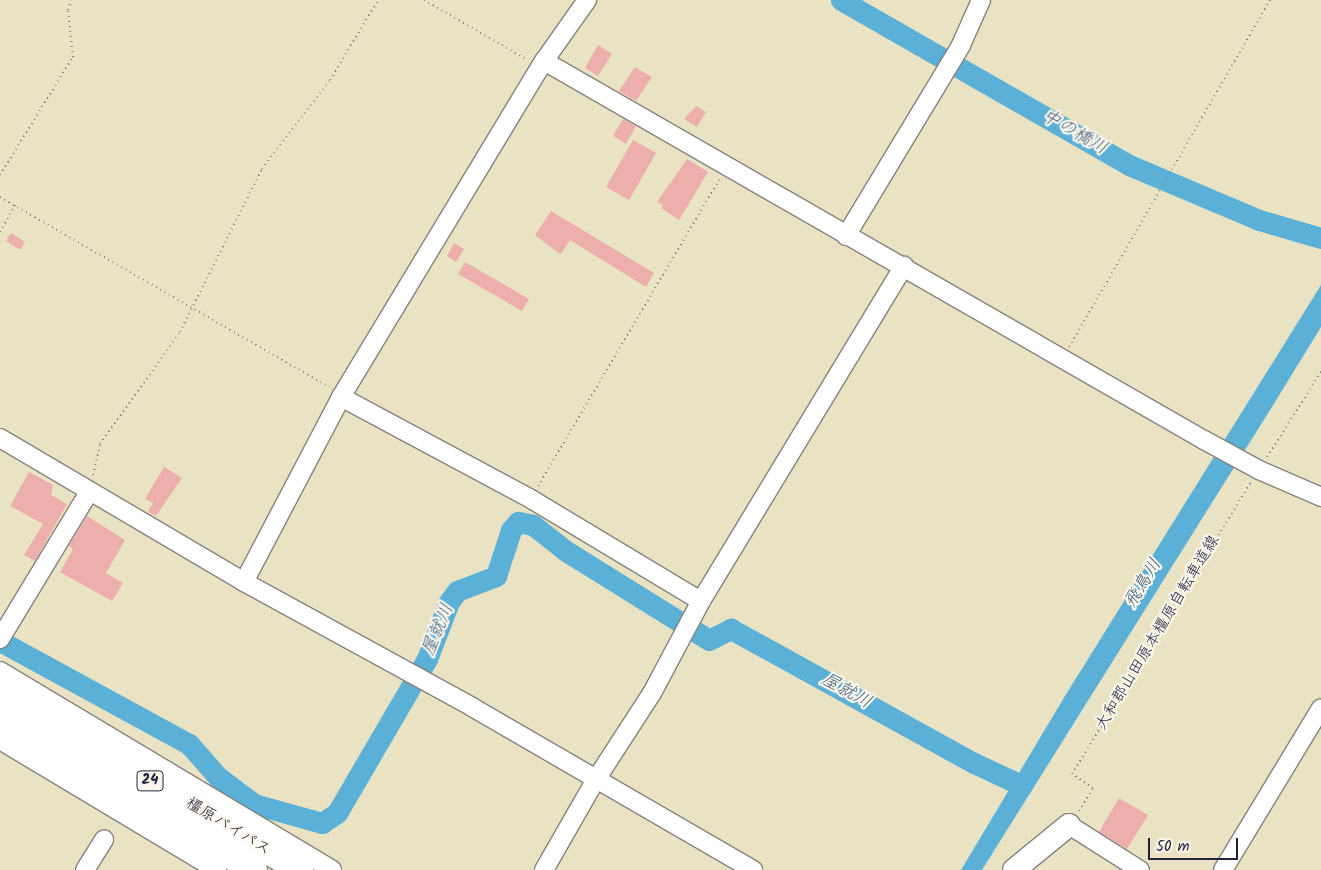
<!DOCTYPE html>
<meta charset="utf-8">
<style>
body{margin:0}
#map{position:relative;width:1321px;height:870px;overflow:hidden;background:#eae3c3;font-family:Kalam,"Klee One",sans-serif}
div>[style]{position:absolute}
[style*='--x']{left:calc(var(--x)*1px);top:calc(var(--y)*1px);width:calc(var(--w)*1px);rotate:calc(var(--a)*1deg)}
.water>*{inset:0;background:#5ab0d6}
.river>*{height:21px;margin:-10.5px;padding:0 10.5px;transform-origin:10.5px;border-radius:10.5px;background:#5ab0d6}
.building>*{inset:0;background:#ecafab}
.path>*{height:2px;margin-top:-1px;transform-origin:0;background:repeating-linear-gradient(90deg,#86827f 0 1px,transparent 0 5px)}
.roads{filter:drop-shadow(1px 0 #86827f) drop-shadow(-1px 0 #86827f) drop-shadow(0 1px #86827f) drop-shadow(0 -1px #86827f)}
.minor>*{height:18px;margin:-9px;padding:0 9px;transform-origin:9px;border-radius:9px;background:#fff}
.major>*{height:22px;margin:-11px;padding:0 11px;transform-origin:11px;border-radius:11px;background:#fff}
.highway>*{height:26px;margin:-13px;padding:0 13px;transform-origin:13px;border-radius:13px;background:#fff}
span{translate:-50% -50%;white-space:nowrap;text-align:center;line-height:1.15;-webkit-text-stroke:4.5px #fbf7ec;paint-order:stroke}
.shield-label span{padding:1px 4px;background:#fbf7ec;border:1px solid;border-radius:4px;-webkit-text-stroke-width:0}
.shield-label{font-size:15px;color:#22223b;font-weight:700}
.street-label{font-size:16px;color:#22223b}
.water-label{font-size:18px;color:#385b79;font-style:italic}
.scale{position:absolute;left:1148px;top:838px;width:90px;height:22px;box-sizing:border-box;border:2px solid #22223b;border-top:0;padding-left:6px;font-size:15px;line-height:18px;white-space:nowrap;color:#22223b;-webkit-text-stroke:4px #fbf7ec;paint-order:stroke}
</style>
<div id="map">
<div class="water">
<i style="clip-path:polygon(1321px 285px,1321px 327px,1275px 402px,982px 870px,961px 870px,1065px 696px)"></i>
</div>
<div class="river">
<i style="--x:841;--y:0;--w:332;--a:29.8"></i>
<i style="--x:1129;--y:165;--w:141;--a:22.9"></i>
<i style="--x:1259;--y:220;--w:65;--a:16.2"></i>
<i style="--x:0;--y:641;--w:215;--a:28.6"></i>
<i style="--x:189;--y:744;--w:44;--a:48.7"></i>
<i style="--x:218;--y:777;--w:45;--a:36.9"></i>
<i style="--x:254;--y:804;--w:71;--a:15.6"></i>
<i style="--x:322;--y:823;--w:18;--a:-34"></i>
<i style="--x:337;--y:813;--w:178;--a:-59.7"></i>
<i style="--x:427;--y:659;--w:61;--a:-68.9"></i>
<i style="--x:449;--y:602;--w:14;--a:-54"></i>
<i style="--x:457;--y:591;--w:42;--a:-21"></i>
<i style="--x:496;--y:576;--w:48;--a:-71.9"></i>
<i style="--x:511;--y:530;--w:11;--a:-49"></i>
<i style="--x:518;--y:522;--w:15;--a:11"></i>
<i style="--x:533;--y:525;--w:42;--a:38.2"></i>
<i style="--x:566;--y:551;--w:168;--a:31.9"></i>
<i style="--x:709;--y:640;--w:25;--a:-27"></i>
<i style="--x:731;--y:629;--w:277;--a:28.9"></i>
<i style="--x:974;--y:763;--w:52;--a:25.1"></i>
</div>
<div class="building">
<i style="clip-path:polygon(598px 45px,612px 54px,598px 76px,585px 68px)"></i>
<i style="clip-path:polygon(635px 67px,652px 77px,636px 101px,619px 91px)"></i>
<i style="clip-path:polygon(696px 106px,706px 112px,697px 127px,684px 119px)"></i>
<i style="clip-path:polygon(623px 119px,636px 126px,626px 144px,613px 136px)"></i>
<i style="clip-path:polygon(633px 140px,656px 153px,629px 200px,606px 187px)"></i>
<i style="clip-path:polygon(687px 159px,708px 172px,679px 220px,661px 208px,663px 205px,657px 202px)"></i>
<i style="clip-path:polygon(551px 211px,654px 273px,646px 287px,570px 240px,561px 254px,549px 246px,535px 235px)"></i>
<i style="clip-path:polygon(11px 233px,25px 242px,20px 250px,6px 241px)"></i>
<i style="clip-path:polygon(454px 243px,464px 249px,456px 262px,447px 256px)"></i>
<i style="clip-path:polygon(465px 262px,529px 299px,522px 311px,458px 274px)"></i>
<i style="clip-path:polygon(164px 467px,182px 478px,156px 516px,148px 512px,153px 503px,145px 499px)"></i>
<i style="clip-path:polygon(29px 472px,53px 485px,51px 495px,67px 504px,35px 561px,24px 555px,43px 524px,10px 506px)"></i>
<i style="clip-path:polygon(87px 516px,125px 540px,106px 573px,123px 583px,112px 601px,60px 572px,73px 549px,69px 546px)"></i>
<i style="clip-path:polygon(1119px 798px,1148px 815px,1127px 849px,1099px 832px)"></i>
</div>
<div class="path">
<i style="--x:424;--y:0;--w:120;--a:30"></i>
<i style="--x:0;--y:175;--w:139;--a:-58.3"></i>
<i style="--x:73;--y:57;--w:47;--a:-96.1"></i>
<i style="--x:68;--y:10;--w:10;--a:-73"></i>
<i style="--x:0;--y:197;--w:380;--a:30"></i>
<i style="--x:0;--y:232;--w:31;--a:-61"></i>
<i style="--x:1069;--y:347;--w:401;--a:-59.9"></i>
<i style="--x:1267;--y:457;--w:101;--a:-57.6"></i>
<i style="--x:93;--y:475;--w:32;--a:-77"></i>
<i style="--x:100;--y:444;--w:138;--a:-54.5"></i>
<i style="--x:180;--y:332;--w:182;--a:-63.3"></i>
<i style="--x:262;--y:169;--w:112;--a:-52.6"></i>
<i style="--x:330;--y:80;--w:93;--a:-59"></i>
<i style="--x:538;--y:486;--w:358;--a:-59.4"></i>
<i style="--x:1079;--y:811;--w:27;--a:-59"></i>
<i style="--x:1093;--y:788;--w:25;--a:-146"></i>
<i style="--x:1072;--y:774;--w:342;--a:-58.5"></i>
</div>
<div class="roads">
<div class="minor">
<i style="--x:544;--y:61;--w:761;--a:29.87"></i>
<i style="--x:1204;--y:440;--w:63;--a:28.6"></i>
<i style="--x:1259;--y:470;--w:68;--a:23.5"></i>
<i style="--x:846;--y:236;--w:223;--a:-58.9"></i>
<i style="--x:961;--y:45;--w:49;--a:-66"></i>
<i style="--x:341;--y:397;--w:216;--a:28.2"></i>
<i style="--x:531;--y:499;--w:198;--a:31"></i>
<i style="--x:0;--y:438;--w:283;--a:30.5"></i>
<i style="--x:244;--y:582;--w:260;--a:28.7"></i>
<i style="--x:472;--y:707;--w:325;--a:30.1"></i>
<i style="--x:244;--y:582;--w:209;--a:-62.3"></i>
<i style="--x:341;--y:397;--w:393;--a:-58.9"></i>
<i style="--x:544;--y:61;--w:75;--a:-54.8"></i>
<i style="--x:0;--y:639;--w:172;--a:-58.8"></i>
<i style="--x:0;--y:671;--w:387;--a:30.9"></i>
<i style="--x:0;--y:740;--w:253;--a:30.9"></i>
<i style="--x:1069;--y:825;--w:84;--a:32.4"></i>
<i style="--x:85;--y:870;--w:36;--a:-58"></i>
<i style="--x:544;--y:870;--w:103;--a:-60.2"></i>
<i style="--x:595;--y:781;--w:105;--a:-57.1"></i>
<i style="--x:652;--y:693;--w:104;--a:-62"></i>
<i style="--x:701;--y:601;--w:392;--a:-58.8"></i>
<i style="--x:1223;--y:870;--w:189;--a:-58.8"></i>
</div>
<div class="major">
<i style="--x:1014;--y:870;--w:71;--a:-39.3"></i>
</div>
<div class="highway">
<i style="--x:0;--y:692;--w:349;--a:30.7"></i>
<i style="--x:0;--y:718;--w:296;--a:30.9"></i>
</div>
</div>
<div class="shield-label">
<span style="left:150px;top:781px">24</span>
</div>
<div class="street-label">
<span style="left:1158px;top:633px;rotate:-59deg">大和郡山田原本橿原自転車道線</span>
<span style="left:228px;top:827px;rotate:31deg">橿原バイパス</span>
</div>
<div class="water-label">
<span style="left:1074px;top:133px;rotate:30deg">中の橋川</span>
<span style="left:1144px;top:584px;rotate:-58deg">飛鳥川</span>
<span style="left:439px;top:630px;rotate:-67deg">屋就川</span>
<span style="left:846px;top:692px;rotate:29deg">屋就川</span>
</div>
<div class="scale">50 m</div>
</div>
